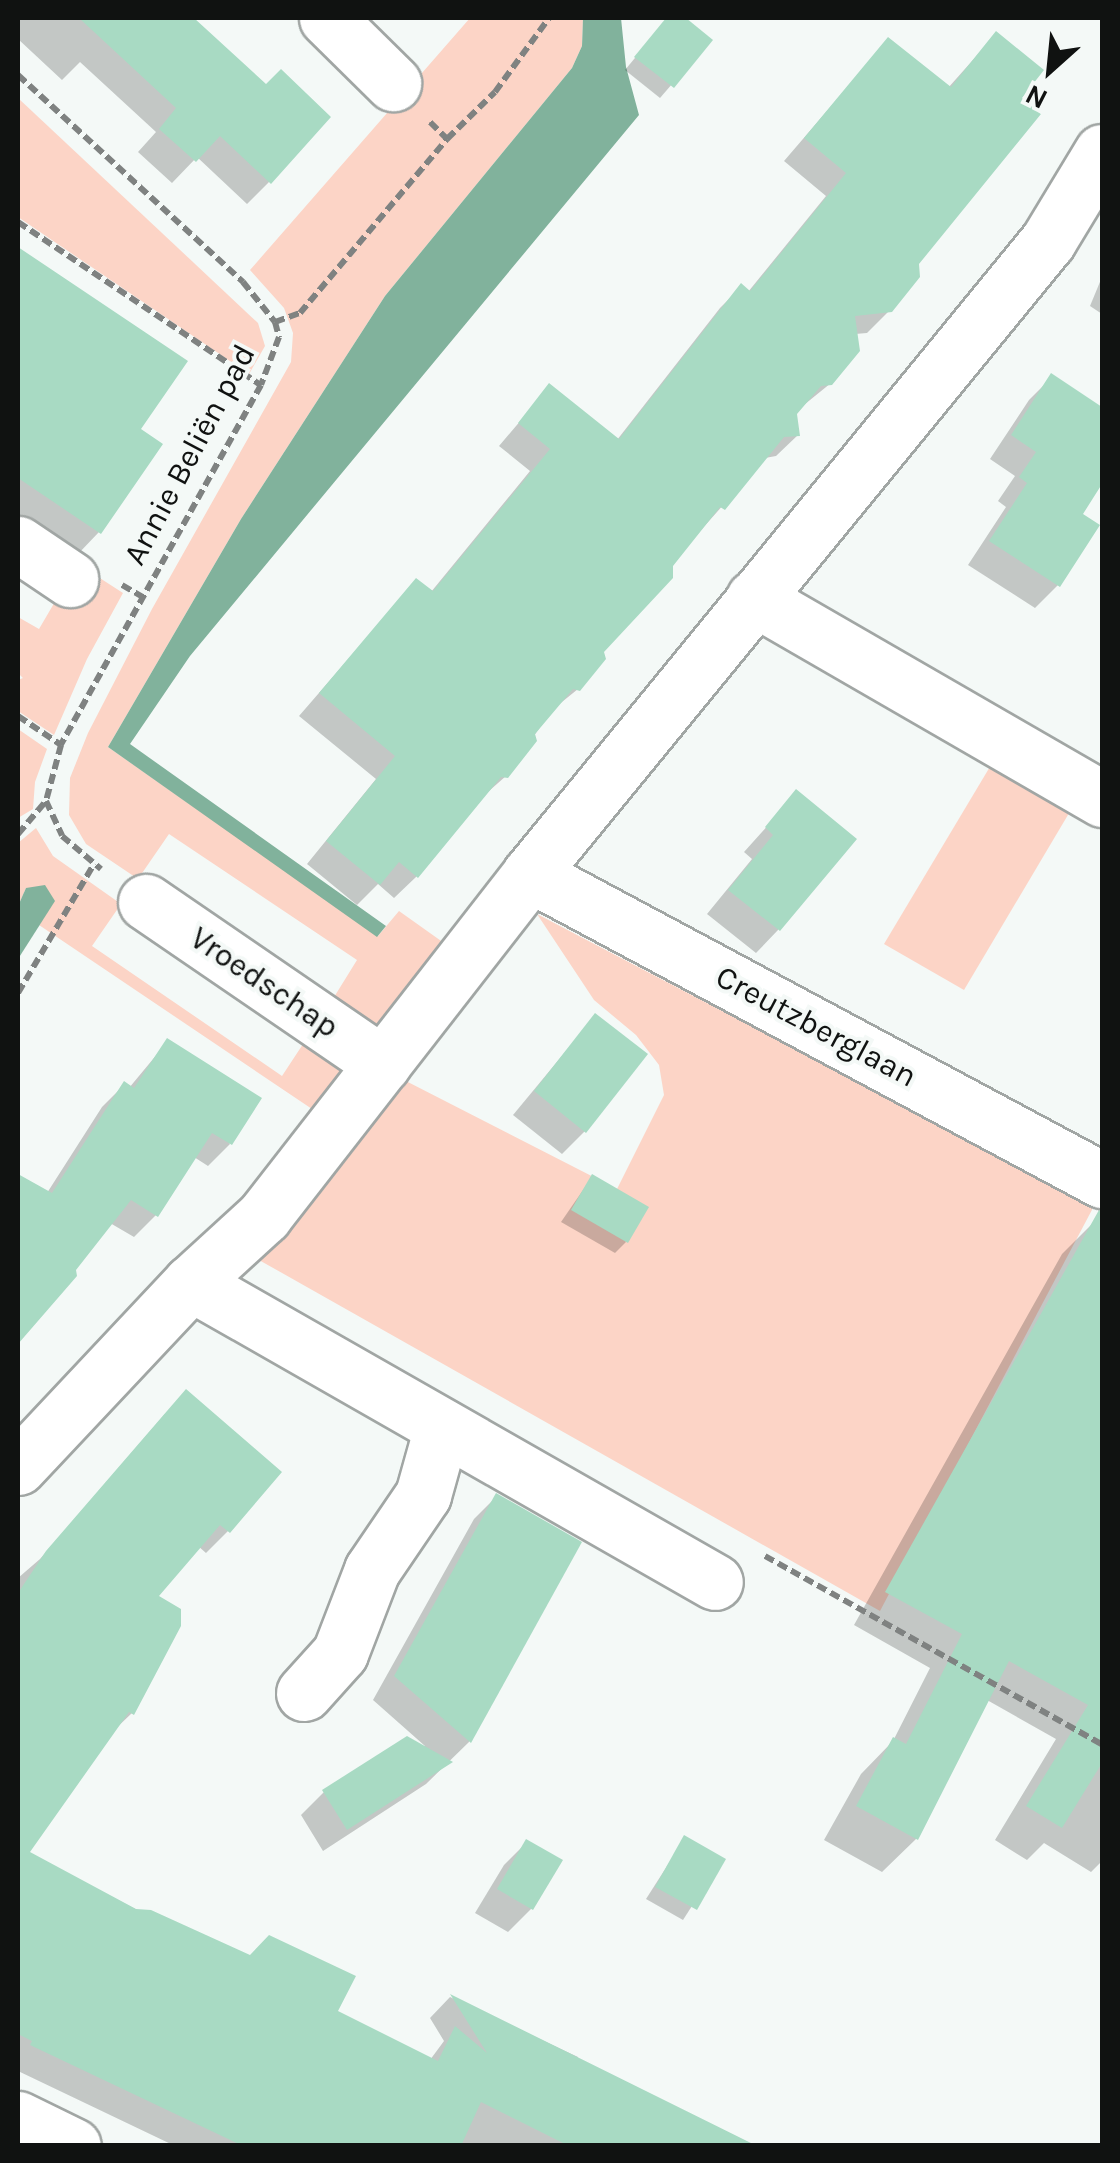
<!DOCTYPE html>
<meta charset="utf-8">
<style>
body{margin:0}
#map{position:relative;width:1120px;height:2163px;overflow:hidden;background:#f4f9f7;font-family:Karla,sans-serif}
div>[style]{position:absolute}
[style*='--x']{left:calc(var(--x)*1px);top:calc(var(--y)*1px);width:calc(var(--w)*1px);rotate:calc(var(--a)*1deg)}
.green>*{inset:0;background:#fcd4c6}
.water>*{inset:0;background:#81b29c}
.shadow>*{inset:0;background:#0003}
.building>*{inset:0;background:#a8dac3}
.path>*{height:6px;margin-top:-3px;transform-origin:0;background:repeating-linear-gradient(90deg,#7f8281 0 10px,transparent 0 15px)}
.roads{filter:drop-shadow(2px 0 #a1a6a4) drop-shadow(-2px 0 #a1a6a4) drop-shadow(0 2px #a1a6a4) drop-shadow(0 -2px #a1a6a4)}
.minor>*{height:55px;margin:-27.5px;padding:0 27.5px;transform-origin:27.5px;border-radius:27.5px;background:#fff}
span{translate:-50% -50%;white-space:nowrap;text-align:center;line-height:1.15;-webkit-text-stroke:8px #f4f9f7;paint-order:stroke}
.street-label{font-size:32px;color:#101211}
.frame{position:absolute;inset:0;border:20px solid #101211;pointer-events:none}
.north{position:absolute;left:1000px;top:20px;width:100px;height:100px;-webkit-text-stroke:8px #f4f9f7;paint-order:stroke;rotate:207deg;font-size:28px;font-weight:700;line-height:40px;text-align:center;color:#101211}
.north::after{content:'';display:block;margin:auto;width:35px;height:45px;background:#101211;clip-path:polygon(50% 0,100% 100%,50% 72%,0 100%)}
</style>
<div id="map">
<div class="green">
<i style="clip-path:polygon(470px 18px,583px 18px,582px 46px,572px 68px,385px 296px,241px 519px,108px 747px,378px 936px,399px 911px,444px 943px,374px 1029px,331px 1002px,357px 960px,169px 834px,138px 879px,86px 844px,69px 815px,70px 778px,88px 733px,152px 609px,291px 362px,293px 333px,284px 308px,250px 270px)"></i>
<i style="clip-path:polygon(18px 98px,258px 323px,265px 346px,249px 374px,18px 217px)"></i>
<i style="clip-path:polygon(92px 573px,123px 593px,87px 659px,54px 735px,18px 711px,18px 680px,23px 678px,18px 673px,18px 617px,39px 629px,56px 600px)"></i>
<i style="clip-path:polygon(18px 729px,47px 749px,35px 782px,33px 809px,18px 818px)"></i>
<i style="clip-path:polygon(997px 755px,1078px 798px,964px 990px,884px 944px)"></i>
<i style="clip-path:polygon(36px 828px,53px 856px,121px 904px,92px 946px,282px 1076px,307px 1038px,345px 1066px,312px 1109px,39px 925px,54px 901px,26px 888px,18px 906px,18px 843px)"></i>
<i style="clip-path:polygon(537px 914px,1094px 1206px,880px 1611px,252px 1256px,342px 1161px,402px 1079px,617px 1189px,664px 1095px,659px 1065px,636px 1035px,594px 1000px)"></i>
</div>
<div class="water">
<i style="clip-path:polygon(583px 18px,621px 18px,626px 67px,639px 115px,190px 656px,130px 744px,386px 926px,377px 937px,108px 747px,241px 519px,385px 296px,572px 68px,582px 46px)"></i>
<i style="clip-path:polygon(45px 885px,55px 901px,18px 959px,18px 906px,26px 888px)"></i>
</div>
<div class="shadow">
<i style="clip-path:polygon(18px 18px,191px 18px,266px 87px,269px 182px,247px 204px,197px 157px,172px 183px,138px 152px,156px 132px,80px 62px,62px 80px,18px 39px)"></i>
<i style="clip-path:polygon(668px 18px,682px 18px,710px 40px,660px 98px,625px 70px)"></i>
<i style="clip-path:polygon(996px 34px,1018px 99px,890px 310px,867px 333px,855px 334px,831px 383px,794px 413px,798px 435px,776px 456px,765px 458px,701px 530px,601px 651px,578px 689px,552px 710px,506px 776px,481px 798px,416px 877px,394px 898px,378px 884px,357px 905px,307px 864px,376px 779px,299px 716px,416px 581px,431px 592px,530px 471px,499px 446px,549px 387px,617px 440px,720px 308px,742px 286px,748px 292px,826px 196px,784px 161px,888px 40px,948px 88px)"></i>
<i style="clip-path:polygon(18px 249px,185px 362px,137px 429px,99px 532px,78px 554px,18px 514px)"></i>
<i style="clip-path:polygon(1102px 277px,1102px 314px,1090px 306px)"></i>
<i style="clip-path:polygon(1052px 377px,1102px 410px,1095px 428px,1102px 427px,1102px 480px,1080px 515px,1058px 585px,1035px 608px,968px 565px,1006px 507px,998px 501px,1015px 476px,990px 459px,1029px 400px)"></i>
<i style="clip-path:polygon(797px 793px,778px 930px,756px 953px,707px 914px,752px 859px,744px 852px)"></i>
<i style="clip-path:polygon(595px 1016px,585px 1131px,562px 1154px,513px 1115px)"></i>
<i style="clip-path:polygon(168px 1041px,230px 1144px,208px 1166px,194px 1157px,156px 1215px,134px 1237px,110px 1223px,74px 1269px,74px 1275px,18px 1340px,18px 1201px,33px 1185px,47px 1193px,102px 1107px,124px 1085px,129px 1088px)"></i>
<i style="clip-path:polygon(592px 1177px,626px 1242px,615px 1253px,561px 1222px)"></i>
<i style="clip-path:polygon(1095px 1221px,1102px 1225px,1102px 1861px,1091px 1872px,1044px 1843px,1027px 1860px,995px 1840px,1056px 1739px,987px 1700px,916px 1839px,882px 1872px,824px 1840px,861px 1774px,893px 1741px,930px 1668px,854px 1625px,1062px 1254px)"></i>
<i style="clip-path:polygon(165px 1414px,278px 1473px,228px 1531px,206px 1553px,198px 1546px,155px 1597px,132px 1713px,109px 1735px,26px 1853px,430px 2060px,444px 2041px,430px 2018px,450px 1997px,578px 2057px,576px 2061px,746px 2146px,175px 2146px,18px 2071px,18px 1578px,40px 1559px)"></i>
<i style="clip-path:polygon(497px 1496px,579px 1543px,469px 1742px,426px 1784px,323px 1851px,301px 1815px,324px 1792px,425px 1746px,373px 1700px,474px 1519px)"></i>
<i style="clip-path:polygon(685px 1838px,722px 1859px,683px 1920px,646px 1899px)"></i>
<i style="clip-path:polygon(527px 1842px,531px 1909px,508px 1932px,475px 1913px,504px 1865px)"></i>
</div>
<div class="building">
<i style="clip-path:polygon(79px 18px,194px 18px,266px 84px,281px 69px,331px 117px,271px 184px,220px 136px,196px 162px,159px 129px,176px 108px)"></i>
<i style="clip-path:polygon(666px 18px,686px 18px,713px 40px,674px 88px,634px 57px)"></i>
<i style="clip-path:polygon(996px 31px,1044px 70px,1022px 98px,1041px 114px,919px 264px,920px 277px,892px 312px,855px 316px,860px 351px,832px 385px,821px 386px,797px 414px,800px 436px,784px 437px,725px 510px,720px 507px,673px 566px,673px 578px,604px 652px,606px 659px,580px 691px,573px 689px,535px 734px,537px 741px,508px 778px,501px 777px,418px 878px,399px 862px,380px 885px,326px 841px,395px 756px,319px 693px,416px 578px,433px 591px,550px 449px,518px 423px,549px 383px,619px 439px,741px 283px,750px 291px,846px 173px,804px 138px,888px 37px,951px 87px)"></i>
<i style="clip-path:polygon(18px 247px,188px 361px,141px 429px,163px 444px,101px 534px,18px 478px)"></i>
<i style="clip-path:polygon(1051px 373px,1102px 407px,1102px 484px,1083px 514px,1100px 525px,1060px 587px,989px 541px,1027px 483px,1019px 477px,1036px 452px,1011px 435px)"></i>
<i style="clip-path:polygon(796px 789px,857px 839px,780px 931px,728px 890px,773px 835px,765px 827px)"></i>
<i style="clip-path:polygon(595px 1013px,648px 1054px,586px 1133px,534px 1091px)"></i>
<i style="clip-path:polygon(167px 1038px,262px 1098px,232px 1145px,212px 1133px,158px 1217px,131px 1200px,76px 1270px,77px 1276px,18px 1344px,18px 1174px,52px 1193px,124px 1081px,134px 1088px)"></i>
<i style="clip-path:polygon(592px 1174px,649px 1207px,628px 1243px,571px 1210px)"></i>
<i style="clip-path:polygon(1099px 1210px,1102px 1211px,1102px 1763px,1062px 1828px,1026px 1806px,1088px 1705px,1009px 1661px,918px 1840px,856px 1806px,893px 1737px,906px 1744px,962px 1634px,885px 1592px)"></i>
<i style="clip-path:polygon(186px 1389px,282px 1472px,230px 1533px,220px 1525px,159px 1596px,181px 1609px,181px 1626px,134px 1715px,129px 1712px,30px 1852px,136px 1909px,151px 1910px,250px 1955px,269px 1935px,356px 1976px,338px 2011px,438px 2061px,455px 2026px,487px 2053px,450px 1994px,757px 2146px,569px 2146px,481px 2102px,461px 2146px,243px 2146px,30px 2045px,32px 2041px,18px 2034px,18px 1593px,46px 1551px)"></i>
<i style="clip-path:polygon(496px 1493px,582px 1542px,471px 1743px,394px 1676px)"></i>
<i style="clip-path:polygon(407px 1736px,453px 1762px,347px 1830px,322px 1790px)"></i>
<i style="clip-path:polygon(684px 1835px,726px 1859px,697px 1910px,655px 1887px)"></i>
<i style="clip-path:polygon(526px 1839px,563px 1860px,533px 1910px,497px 1889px)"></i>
</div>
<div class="path">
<i style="--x:18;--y:75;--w:306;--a:42.6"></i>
<i style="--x:243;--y:282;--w:51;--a:51.3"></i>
<i style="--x:275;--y:322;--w:16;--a:75"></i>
<i style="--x:279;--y:337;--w:51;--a:110.6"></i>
<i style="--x:261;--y:385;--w:412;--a:119.1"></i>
<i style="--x:61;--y:745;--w:58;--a:105"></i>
<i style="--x:46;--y:801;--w:38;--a:65"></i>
<i style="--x:62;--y:836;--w:51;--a:40.2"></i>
<i style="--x:430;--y:122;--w:24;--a:45"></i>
<i style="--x:18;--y:222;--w:293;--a:33.9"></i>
<i style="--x:275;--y:322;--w:27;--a:-20"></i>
<i style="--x:300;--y:313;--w:228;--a:-49.8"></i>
<i style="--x:447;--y:139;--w:67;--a:-44.4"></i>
<i style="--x:495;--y:92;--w:92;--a:-53.9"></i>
<i style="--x:122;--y:585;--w:24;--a:30"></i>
<i style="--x:18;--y:716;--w:52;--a:34"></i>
<i style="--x:18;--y:834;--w:43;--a:-49.7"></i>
<i style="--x:18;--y:993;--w:150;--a:-59.5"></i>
<i style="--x:765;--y:1556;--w:386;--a:29.2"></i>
</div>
<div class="roads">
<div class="minor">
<i style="--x:327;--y:18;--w:93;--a:44.6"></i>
<i style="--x:18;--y:544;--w:63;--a:33.9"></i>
<i style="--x:754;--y:598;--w:402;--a:30"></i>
<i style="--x:530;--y:874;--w:649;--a:28.15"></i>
<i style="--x:146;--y:902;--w:287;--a:34.4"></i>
<i style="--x:191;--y:1283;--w:603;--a:29.71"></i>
<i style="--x:18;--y:1467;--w:253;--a:-46.8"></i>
<i style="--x:191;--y:1283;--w:99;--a:-42.5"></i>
<i style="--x:264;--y:1216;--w:433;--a:-52.1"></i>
<i style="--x:530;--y:874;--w:818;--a:-50.71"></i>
<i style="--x:1048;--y:241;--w:104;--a:-58.8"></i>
<i style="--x:304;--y:1693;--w:54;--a:-48"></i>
<i style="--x:340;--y:1653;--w:89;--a:-68.9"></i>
<i style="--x:372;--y:1570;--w:91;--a:-55.8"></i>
<i style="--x:423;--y:1495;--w:71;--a:-74.4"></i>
<i style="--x:18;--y:2119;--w:61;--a:26.1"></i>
</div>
</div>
<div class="street-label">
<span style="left:190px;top:455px;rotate:-62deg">Annie Beliën pad</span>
<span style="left:264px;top:983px;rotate:34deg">Vroedschap</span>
<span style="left:816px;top:1027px;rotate:28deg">Creutzberglaan</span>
</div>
<div class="frame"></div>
<div class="north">N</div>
</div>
